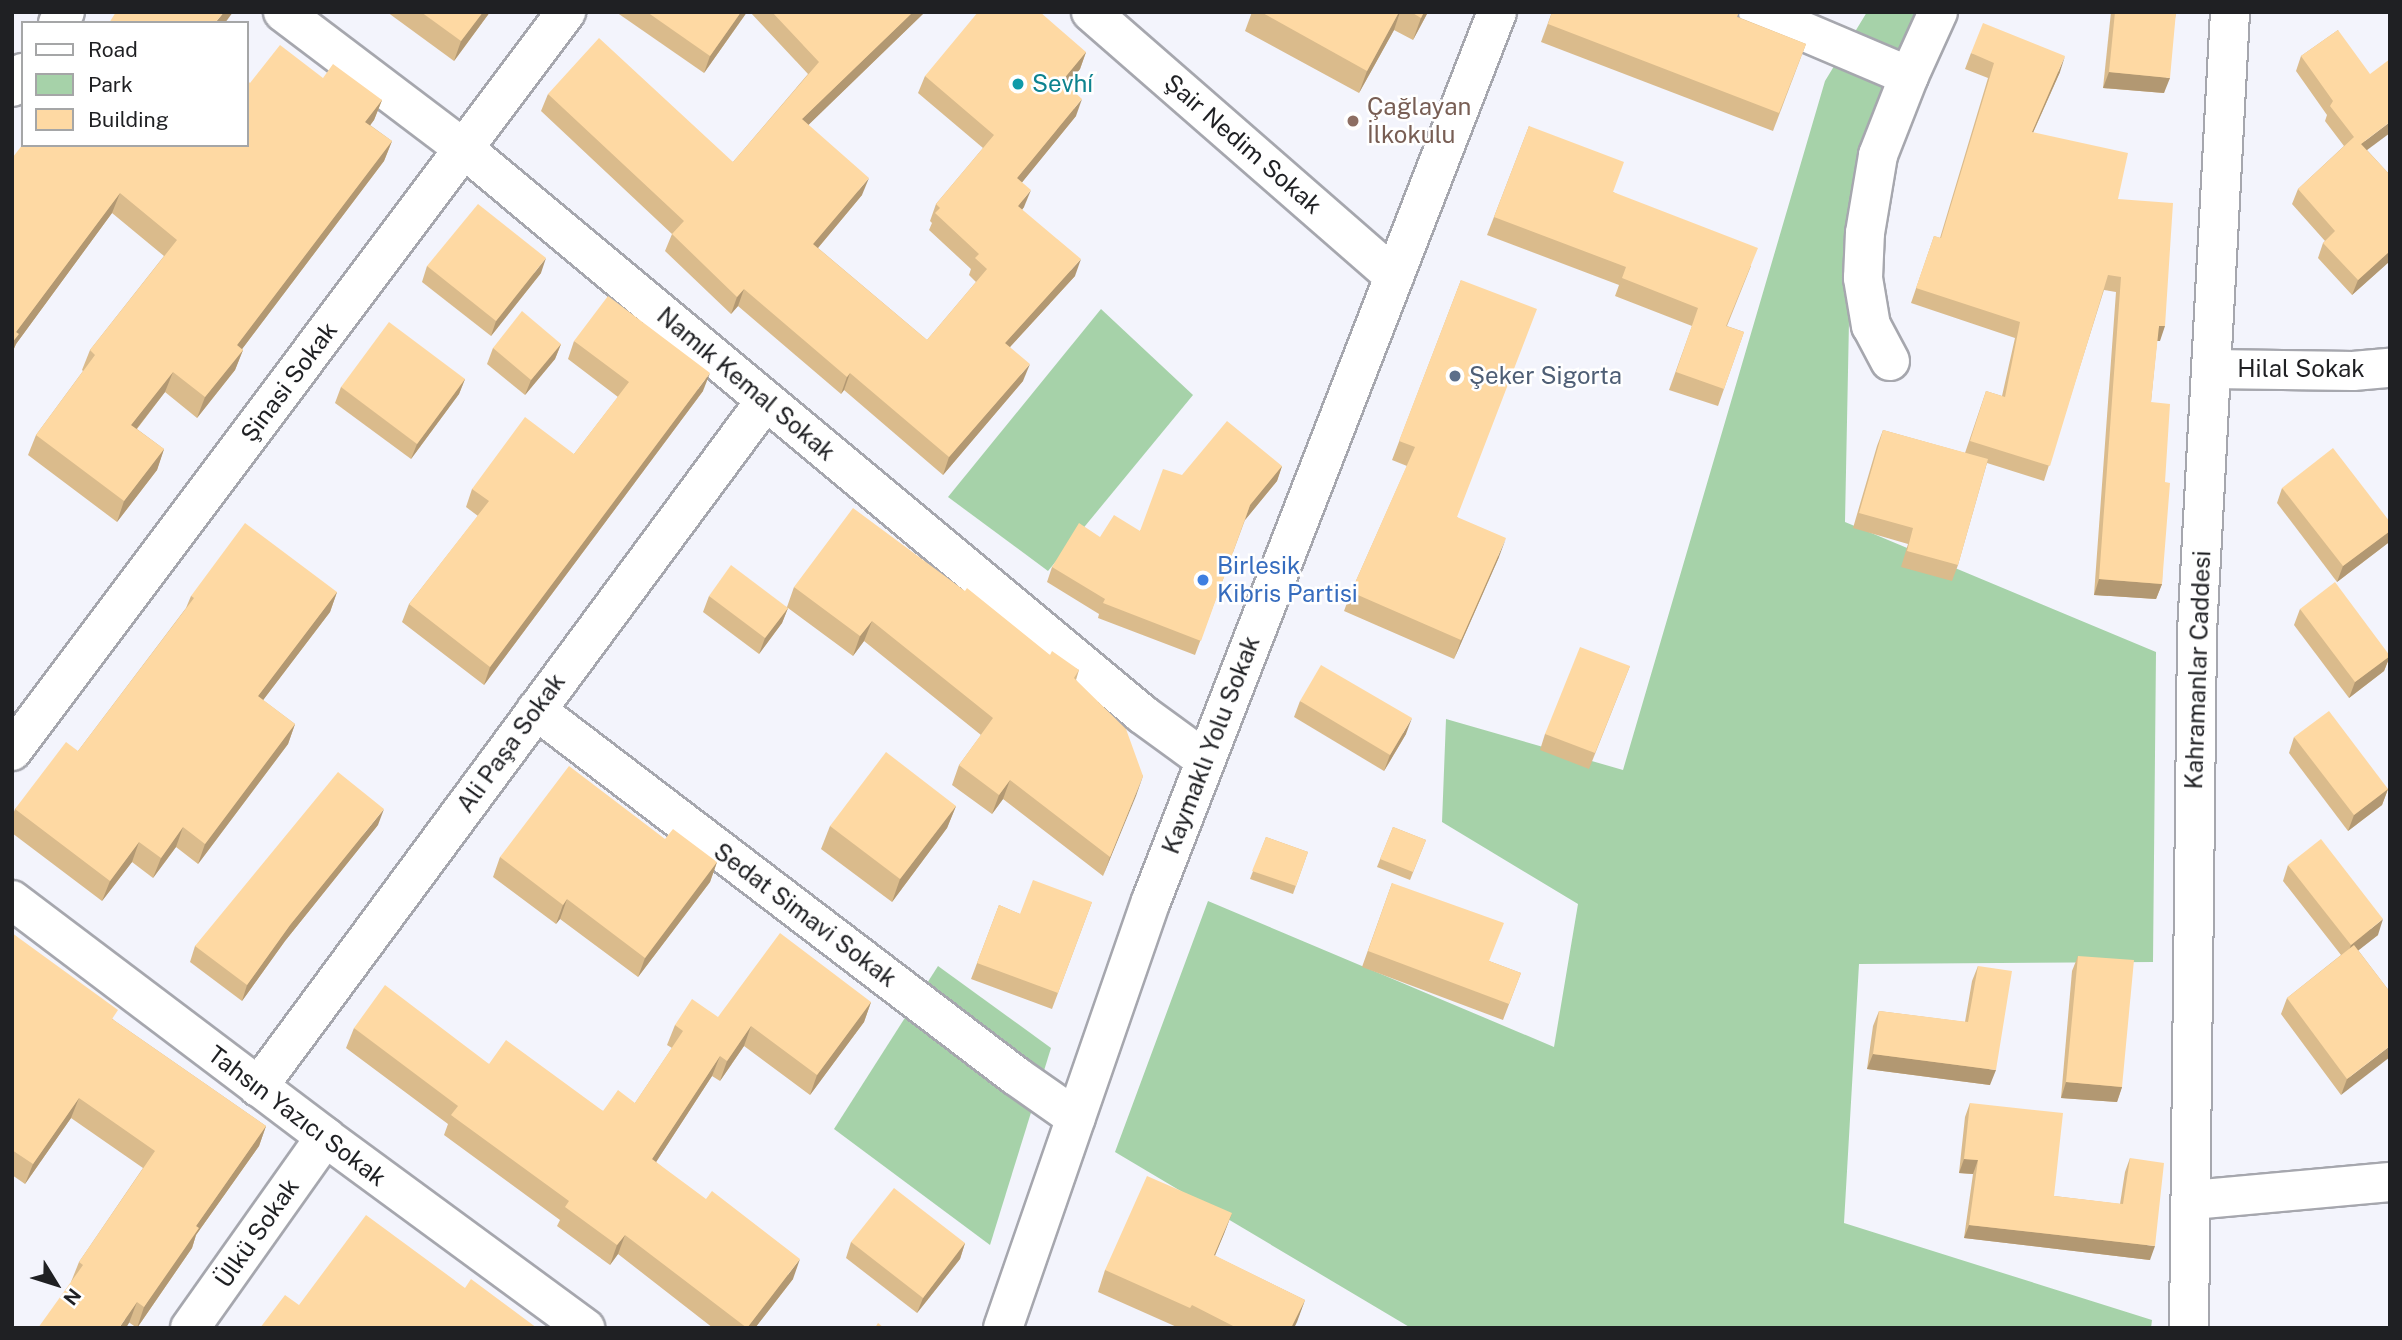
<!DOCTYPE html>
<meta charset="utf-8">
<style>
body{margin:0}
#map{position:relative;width:2402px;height:1340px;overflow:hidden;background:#f3f4fc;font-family:"Public Sans",sans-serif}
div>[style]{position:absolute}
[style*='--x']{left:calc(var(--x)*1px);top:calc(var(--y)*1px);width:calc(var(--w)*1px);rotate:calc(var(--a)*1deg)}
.green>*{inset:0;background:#a6d2a9}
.roads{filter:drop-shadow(2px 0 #a6a7ae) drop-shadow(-2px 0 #a6a7ae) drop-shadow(0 2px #a6a7ae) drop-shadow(0 -2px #a6a7ae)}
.minor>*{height:38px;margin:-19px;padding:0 19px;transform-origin:19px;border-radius:19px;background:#fff}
.tertiary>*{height:38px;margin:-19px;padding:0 19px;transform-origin:19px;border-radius:19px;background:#fff}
.wall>*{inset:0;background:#dabb8c}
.shaded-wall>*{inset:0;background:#b29872}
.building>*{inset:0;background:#fed9a3}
.dots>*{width:19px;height:19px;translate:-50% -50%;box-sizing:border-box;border:4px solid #fff;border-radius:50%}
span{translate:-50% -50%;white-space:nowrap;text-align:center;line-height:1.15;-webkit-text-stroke:5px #fff;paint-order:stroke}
.culture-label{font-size:24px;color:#0d838f}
.left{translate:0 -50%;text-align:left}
.education-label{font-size:24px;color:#785e54}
.street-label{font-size:24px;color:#1f2023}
.service-label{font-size:24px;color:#4e5e75}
.shop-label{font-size:24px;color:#366cbe}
.frame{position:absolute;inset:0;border:14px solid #1f2023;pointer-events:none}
.legend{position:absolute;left:21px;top:21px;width:228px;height:126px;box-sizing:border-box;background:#fff;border:2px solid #a5a6a7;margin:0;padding:9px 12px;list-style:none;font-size:21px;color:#1f2023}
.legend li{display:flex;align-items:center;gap:14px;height:35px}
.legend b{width:35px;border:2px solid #a5a6a7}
.north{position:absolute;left:21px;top:1249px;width:70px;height:70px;-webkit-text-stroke:5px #fff;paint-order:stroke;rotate:128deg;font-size:19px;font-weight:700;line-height:28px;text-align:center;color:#1f2023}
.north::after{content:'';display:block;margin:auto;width:24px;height:32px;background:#1f2023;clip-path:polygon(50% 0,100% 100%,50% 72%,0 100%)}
</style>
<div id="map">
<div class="green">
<i style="clip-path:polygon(1867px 12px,1949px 12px,1851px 221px,1845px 522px,2156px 652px,2153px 962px,1859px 964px,1844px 1223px,2152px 1320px,2151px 1328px,1411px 1328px,1115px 1152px,1208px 901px,1554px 1047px,1578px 904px,1442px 822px,1446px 719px,1623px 770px,1825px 81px)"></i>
<i style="clip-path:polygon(1101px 309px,1193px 395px,1048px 571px,948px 497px)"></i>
<i style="clip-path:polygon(938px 966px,1051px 1048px,990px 1245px,834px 1129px)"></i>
</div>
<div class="roads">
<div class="minor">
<i style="--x:283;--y:12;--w:226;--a:37.1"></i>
<i style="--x:463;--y:148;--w:884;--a:39.81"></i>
<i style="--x:1142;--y:714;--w:78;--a:36.1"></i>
<i style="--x:1091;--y:12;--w:402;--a:41.1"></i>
<i style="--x:1758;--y:12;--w:164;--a:23"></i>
<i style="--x:58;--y:23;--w:13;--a:-58"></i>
<i style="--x:12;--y:87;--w:18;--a:-52"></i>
<i style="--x:1890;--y:361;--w:40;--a:-118"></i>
<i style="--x:1871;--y:326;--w:49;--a:-99.5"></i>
<i style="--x:1863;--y:278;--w:45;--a:-87.5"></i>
<i style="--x:1865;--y:233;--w:79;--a:-80.5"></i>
<i style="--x:1878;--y:155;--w:85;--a:-68.6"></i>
<i style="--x:1909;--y:76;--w:70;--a:-65.6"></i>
<i style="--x:2212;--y:369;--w:141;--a:0.8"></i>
<i style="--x:2353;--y:371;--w:37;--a:-5"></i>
<i style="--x:536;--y:710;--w:604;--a:37.33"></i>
<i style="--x:1016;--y:1076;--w:73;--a:35"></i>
<i style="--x:12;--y:751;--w:924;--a:-53.14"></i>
<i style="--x:12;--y:900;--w:393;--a:37.1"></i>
<i style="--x:325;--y:1137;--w:323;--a:36.3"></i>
<i style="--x:258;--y:1087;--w:854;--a:-53.52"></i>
<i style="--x:2192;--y:1200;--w:199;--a:-5.2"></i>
<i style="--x:190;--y:1328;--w:234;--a:-54.7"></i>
<i style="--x:2189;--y:1328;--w:696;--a:-89.34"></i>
<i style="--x:2197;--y:632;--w:621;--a:-86.95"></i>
</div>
<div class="tertiary">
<i style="--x:1003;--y:1328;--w:452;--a:-70.9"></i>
<i style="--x:1151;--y:901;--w:954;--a:-68.73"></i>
</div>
</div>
<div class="wall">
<i style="clip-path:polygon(387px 12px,490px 12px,454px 61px)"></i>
<i style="clip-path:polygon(616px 12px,747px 12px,704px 73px)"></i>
<i style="clip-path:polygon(750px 12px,925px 12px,808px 125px,862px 195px,818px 248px,927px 340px,976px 282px,969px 275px,971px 269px,929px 230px,932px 223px,930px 221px,936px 204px,983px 148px,918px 93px,925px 76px,1086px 52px,1080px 69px,1067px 85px,1076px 116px,1022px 182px,1024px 207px,1022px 210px,1075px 276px,1010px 347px,1023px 381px,943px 475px,844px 390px,841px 394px,738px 306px,731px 314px,665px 251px,672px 234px,541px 111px,548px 94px,733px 162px,808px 74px)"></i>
<i style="clip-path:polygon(1252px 12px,1428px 12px,1413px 40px,1394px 30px,1359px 93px,1245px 31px)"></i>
<i style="clip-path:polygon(1552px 12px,1738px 17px,1806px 44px,1773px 131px,1541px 42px)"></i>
<i style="clip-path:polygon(2111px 12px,2176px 12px,2164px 93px,2103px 88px)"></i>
<i style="clip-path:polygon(2338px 30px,2367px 150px,2390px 175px,2390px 261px,2352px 295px,2318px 258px,2323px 243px,2325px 241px,2292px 204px,2298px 189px,2344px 146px,2325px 121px,2327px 115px,2296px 71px,2301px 56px)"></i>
<i style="clip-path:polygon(1971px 53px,2060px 72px,2033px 133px,2118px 199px,2160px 341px,2157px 341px,2151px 402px,2165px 482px,2162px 584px,2156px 599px,2094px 595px,2116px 292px,2104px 290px,2044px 481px,1987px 463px,1958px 565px,1952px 581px,1901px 567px,1908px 544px,1853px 528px,1877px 446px,1883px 430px,1965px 453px,1986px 391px,2002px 396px,2015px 338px,1911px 303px,1934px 236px,1940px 238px,1988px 78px,1965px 69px)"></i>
<i style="clip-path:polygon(323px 78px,382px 100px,374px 120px,370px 125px,392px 141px,384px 161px,242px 349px,243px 350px,235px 370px,197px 418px,165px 392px,137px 429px,164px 449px,157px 470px,117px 522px,28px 455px,36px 435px,83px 371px,82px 370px,90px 350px,164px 256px,112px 213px,16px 344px,12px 353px,12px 156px,13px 157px,250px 83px)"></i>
<i style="clip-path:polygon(1529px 126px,1613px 192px,1751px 266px,1727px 326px,1744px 332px,1718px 406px,1669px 390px,1692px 326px,1615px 296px,1619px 285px,1487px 235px)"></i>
<i style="clip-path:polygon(427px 266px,541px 273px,491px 336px,422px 282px)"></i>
<i style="clip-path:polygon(1461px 280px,1457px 517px,1499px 557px,1454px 659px,1344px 611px,1351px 592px,1407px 466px,1392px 460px)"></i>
<i style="clip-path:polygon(574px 341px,703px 391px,484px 685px,402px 622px,409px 604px,478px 516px,466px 507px,472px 489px,574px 454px,618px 397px,568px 359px)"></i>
<i style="clip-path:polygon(561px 344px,555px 359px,525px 395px,487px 364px,493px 348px)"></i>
<i style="clip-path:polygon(465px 379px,459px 394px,411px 459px,335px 403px,341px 387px)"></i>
<i style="clip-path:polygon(1282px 466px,1277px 481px,1245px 520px,1195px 655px,1098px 618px,1099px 614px,1047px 582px,1052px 567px,1140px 531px,1182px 475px)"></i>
<i style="clip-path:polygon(2282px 488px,2390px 522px,2390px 539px,2388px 543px,2337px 582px,2277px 503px)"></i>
<i style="clip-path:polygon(794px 587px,1050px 655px,1079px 670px,1076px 680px,1143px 776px,1103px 876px,1003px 799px,992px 814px,952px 785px,959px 765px,981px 735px,864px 641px,853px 656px,788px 608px,782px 623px,759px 654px,703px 612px,709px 596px,787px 607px)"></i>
<i style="clip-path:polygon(337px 592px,330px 612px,263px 700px,295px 724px,288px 744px,198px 864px,176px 847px,153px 878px,132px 862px,102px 901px,12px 833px,12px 817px,15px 809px,78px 751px,186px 608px,191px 596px)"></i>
<i style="clip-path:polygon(2300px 609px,2390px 656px,2384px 671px,2349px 698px,2294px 625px)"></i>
<i style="clip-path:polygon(1630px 666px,1589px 769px,1540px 750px,1545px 734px)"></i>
<i style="clip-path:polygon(1300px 701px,1406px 734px,1384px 771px,1294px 717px)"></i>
<i style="clip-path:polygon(2294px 737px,2388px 789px,2382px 805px,2348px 831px,2289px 753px)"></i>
<i style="clip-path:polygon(956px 806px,947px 828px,892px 902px,821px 849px,830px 826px)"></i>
<i style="clip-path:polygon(378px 825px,285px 941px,242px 1001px,190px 962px,195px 946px)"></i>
<i style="clip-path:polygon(1393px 827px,1426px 840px,1410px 880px,1377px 867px)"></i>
<i style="clip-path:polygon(1266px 837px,1308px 852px,1293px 894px,1250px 879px)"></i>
<i style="clip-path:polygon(665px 839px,717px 862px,710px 882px,638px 977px,560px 919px,556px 924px,493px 877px,500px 857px)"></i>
<i style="clip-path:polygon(2288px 865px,2378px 935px,2358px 950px,2390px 992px,2341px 1095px,2281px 1014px,2287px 998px,2341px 955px,2283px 881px)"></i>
<i style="clip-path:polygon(1392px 883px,1489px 961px,1521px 973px,1503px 1020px,1362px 967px)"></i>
<i style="clip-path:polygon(1092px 902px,1052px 1009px,971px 979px,999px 905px,1020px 914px)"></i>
<i style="clip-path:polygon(12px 933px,115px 1021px,266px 1126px,259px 1146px,196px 1235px,192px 1248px,137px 1328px,71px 1282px,79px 1262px,143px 1168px,71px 1118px,25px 1184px,12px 1175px)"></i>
<i style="clip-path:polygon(2078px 956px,2122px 1087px,2117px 1102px,2061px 1098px,2072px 971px)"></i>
<i style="clip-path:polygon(1978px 966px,1990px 1085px,1867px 1069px,1873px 1026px,1879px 1011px,1965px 1022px,1972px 981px)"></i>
<i style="clip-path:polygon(871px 1002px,864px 1022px,810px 1095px,744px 1046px,720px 1081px,712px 1076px,656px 1162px,793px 1279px,755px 1328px,713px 1328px,618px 1254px,610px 1265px,557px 1226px,560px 1220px,444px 1135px,448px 1124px,346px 1048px,354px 1028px,489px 1064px,603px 1111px,635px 1103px,672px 1048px,667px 1045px,675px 1025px,718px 1017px)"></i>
<i style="clip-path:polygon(1970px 1103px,2054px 1196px,2120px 1204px,2125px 1172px,2130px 1158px,2150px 1260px,1964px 1238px,1973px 1174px,1959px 1173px,1965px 1117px)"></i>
<i style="clip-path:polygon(1232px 1213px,1215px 1256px,1305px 1300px,1294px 1328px,1188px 1328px,1184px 1326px,1183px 1328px,1179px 1328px,1098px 1292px,1105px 1270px)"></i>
<i style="clip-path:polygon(851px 1242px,965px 1243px,960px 1259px,917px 1313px,846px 1258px)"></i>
</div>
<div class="shaded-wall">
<i style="clip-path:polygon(224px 12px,233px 12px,225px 23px,215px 23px)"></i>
<i style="clip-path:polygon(483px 12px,490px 12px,454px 61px,461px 41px)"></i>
<i style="clip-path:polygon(741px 12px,747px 12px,704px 73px,710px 56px)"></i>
<i style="clip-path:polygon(913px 12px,925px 12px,796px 137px,802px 119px)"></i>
<i style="clip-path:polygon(1399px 12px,1400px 12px,1394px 30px,1359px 93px,1367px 71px)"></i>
<i style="clip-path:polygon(1424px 12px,1428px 12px,1413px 40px,1421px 18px)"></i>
<i style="clip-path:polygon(1086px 52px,1080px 69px,1056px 99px,1062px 81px)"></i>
<i style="clip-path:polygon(2065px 56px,2060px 72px,2026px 148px,2032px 132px)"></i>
<i style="clip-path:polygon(2109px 72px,2170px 78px,2164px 93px,2103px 88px)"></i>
<i style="clip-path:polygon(1082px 99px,1076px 116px,1011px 196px,1017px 178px)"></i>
<i style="clip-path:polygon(382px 100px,374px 120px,358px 142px,365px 122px)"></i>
<i style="clip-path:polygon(2390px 122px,2390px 133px,2355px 159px,2361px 144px)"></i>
<i style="clip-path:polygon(392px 141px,384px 161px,230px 365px,237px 345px)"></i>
<i style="clip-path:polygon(869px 178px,862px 195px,807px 261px,813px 244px)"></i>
<i style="clip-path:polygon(1031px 190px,1024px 207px,1011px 223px,1018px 206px)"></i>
<i style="clip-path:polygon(120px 193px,112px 213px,16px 344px,12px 353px,12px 343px,16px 332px)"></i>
<i style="clip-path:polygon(2390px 251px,2390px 261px,2352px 295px,2358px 280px)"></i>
<i style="clip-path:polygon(546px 258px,541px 273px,491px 336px,496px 321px)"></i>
<i style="clip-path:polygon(1081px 259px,1075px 276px,998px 360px,1005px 343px)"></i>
<i style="clip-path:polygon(744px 289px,738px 306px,731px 314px,737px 297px)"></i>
<i style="clip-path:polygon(2159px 326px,2165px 326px,2160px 341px,2153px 341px)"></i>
<i style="clip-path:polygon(561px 344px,555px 359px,525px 395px,531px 380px)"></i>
<i style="clip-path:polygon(243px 350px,235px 370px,197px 418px,205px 397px)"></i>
<i style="clip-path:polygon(1030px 364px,1023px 381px,943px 475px,949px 457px)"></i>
<i style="clip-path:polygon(173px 372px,165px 392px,124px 445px,131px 425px)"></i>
<i style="clip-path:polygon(710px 373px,703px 391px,484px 685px,490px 667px)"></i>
<i style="clip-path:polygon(850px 373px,844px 390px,841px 394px,847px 377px)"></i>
<i style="clip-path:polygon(465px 379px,459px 394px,411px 459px,417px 444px)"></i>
<i style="clip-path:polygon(164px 449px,157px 470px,117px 522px,124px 501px)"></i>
<i style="clip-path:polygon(1282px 466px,1277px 481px,1245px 520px,1250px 505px)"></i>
<i style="clip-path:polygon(2390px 531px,2390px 539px,2388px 543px,2337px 582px,2343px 566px)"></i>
<i style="clip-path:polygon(1506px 538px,1499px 557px,1454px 659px,1461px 640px)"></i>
<i style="clip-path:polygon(2099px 579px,2162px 584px,2156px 599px,2094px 595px)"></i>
<i style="clip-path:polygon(337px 592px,330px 612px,251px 716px,258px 696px)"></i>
<i style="clip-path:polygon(788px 608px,782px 623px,759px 654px,765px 638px)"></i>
<i style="clip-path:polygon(872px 621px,864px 641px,853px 656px,860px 636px)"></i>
<i style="clip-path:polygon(2390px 656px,2384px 671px,2349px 698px,2355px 682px)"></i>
<i style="clip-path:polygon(1412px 718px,1406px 734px,1384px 771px,1390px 755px)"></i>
<i style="clip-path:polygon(295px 724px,288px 744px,198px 864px,205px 844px)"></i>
<i style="clip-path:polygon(1143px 776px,1136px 796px,1103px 876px,1110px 857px)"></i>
<i style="clip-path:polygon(1010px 780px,1003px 799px,992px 814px,999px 795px)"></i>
<i style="clip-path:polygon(2388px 789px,2382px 805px,2348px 831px,2354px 815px)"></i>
<i style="clip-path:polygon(956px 806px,947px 828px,892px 902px,900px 879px)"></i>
<i style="clip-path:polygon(384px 809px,378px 825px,285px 941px,242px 1001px,247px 985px,290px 925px)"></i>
<i style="clip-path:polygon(183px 827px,176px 847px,153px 878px,161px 858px)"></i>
<i style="clip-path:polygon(139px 842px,132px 862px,102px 901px,110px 881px)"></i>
<i style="clip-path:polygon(717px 862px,710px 882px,638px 977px,645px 958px)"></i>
<i style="clip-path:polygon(567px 899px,560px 919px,556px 924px,563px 905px)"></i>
<i style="clip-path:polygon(2383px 919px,2378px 935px,2345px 961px,2351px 945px)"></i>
<i style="clip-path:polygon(871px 1002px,864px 1022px,810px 1095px,817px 1075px)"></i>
<i style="clip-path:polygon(751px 1026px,744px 1046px,720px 1081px,727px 1061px)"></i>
<i style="clip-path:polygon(2390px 1046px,2390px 1057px,2341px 1095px,2347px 1079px)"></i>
<i style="clip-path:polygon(1873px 1054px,1996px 1070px,1990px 1085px,1867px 1069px)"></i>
<i style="clip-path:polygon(720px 1056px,712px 1076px,645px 1179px,652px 1159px)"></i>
<i style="clip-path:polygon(2066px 1082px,2122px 1087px,2117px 1102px,2061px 1098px)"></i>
<i style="clip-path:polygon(79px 1098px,71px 1118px,25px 1184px,33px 1164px)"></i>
<i style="clip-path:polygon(266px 1126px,259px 1146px,196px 1235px,192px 1248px,137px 1328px,144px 1307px,196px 1226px)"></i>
<i style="clip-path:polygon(1964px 1159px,1978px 1160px,1973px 1174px,1959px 1173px)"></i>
<i style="clip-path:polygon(1232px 1213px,1224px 1234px,1206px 1276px,1214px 1255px)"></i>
<i style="clip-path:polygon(1969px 1225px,2155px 1246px,2150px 1260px,1964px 1238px)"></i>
<i style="clip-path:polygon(625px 1235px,618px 1254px,610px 1265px,617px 1245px)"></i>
<i style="clip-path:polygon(965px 1243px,960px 1259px,917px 1313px,923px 1298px)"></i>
<i style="clip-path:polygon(800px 1259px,793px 1279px,755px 1328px,747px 1328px)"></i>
<i style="clip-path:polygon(1305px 1300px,1297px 1322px,1294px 1328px,1291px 1328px)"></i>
<i style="clip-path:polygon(137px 1302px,129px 1323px,126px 1328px,119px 1328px)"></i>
</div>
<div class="building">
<i style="clip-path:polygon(116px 12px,224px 12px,215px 23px,109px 23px)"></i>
<i style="clip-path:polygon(421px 12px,483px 12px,461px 41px)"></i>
<i style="clip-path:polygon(647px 12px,741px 12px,710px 56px)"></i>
<i style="clip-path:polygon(772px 12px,913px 12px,802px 119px,869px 178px,813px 244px,927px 340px,987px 269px,975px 258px,979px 254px,935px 213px,940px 208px,936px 204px,994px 135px,925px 76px,978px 12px,1040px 12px,1086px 52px,1062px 81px,1082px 99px,1017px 178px,1031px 190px,1018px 206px,1081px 259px,1005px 343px,1030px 364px,949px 457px,850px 373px,847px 377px,744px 289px,737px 297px,672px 234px,684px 221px,548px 94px,599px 38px,733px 162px,819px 62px)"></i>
<i style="clip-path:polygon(1261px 12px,1399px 12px,1367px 71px)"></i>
<i style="clip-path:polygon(1411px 12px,1424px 12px,1421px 18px)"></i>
<i style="clip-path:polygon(1552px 12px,1739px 12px,1737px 17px,1806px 44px,1779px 113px,1548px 24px)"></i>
<i style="clip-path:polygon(2115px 12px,2176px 12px,2170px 78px,2109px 72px)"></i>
<i style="clip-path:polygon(1983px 23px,2065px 56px,2032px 132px,2128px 153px,2118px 199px,2173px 203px,2165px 326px,2159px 326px,2151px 402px,2170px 404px,2165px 482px,2170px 483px,2162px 584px,2099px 579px,2121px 277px,2108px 275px,2050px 466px,1970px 441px,1986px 391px,2005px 397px,2020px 322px,1916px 288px,1934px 236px,1941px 238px,1994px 63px,1971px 53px)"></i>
<i style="clip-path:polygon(2338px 30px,2370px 74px,2390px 59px,2390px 122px,2361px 144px,2390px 175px,2390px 251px,2358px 280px,2323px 243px,2335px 231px,2298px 189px,2354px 137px,2330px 106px,2333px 101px,2301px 56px)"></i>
<i style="clip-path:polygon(280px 45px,323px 78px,333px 64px,382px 100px,365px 122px,392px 141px,237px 345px,243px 350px,205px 397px,173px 372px,131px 425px,164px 449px,124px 501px,36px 435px,95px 355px,90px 350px,177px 240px,120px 193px,16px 332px,19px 334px,12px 343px,12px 156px,13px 157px,23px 144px,23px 145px,247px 145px,247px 80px,250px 83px)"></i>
<i style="clip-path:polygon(1529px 126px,1624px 162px,1613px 192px,1758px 248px,1726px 326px,1744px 332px,1724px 389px,1676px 372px,1698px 308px,1622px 278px,1626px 267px,1494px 217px)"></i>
<i style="clip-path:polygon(478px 204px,546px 258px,496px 321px,427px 266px)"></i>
<i style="clip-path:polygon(1461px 280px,1537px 309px,1457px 517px,1506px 538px,1461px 640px,1351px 592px,1415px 447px,1399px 441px)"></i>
<i style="clip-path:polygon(608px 296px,710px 373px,490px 667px,409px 604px,489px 501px,472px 489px,525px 417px,574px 454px,629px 382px,574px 341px)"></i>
<i style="clip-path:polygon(522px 311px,561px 344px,531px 380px,493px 348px)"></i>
<i style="clip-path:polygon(389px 322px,465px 379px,417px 444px,341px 387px)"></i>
<i style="clip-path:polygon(1227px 421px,1282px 466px,1250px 505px,1201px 641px,1103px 603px,1105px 599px,1052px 567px,1079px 523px,1100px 537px,1114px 515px,1140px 531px,1163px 469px,1182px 475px)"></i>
<i style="clip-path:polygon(1883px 430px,1988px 459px,1958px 565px,1907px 551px,1913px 528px,1859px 513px)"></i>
<i style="clip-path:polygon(2333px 448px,2390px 522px,2390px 531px,2343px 566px,2282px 488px)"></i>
<i style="clip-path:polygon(853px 508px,965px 591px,967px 588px,1050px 655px,1052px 651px,1079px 670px,1074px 678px,1126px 729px,1143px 776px,1110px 857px,1010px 780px,999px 795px,959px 765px,993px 718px,872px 621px,860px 636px,794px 587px)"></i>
<i style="clip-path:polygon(245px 523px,337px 592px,258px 696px,295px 724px,205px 844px,183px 827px,161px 858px,139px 842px,110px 881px,15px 809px,66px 742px,78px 751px,194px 598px,191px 596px)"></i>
<i style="clip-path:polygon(731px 565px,788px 608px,765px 638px,709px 596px)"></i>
<i style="clip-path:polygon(2335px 582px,2390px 656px,2355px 682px,2300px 609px)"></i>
<i style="clip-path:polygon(1580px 647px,1630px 666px,1595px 753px,1545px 734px)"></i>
<i style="clip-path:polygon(1321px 665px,1412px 718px,1390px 755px,1300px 701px)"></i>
<i style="clip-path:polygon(2329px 711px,2388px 789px,2354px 815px,2294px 737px)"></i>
<i style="clip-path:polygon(886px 752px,956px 806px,900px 879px,830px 826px)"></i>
<i style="clip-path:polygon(569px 766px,665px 839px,673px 829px,717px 862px,645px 958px,567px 899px,563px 905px,500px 857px)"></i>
<i style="clip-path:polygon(338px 772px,384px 809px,290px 925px,247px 985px,195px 946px)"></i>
<i style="clip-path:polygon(1393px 827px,1426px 840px,1413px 872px,1380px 859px)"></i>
<i style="clip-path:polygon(1266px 837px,1308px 852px,1296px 886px,1252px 871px)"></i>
<i style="clip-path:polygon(2321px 839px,2383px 919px,2351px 945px,2288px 865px)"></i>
<i style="clip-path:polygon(1033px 880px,1092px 902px,1058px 993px,977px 963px,999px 905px,1020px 914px)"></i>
<i style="clip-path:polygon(1392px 883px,1504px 923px,1489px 961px,1521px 973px,1509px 1004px,1368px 951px)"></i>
<i style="clip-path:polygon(12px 933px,118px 1010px,112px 1019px,266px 1126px,196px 1226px,199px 1228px,144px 1307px,137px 1302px,119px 1328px,38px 1328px,83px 1265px,79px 1262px,155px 1151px,79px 1098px,33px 1164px,12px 1150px)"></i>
<i style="clip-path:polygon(780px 933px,871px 1002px,817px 1075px,751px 1026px,727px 1061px,720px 1056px,652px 1159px,706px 1199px,712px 1191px,800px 1259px,747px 1328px,625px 1235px,617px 1245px,565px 1207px,569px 1201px,451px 1115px,458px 1106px,354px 1028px,385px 985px,489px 1064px,506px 1040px,603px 1111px,618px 1090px,635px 1103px,683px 1031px,675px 1025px,692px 999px,718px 1017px)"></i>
<i style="clip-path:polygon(2354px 945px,2390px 992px,2390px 1046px,2347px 1079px,2287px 998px)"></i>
<i style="clip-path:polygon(2078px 956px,2134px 960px,2122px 1087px,2066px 1082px)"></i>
<i style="clip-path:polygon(1978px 966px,2012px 971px,1996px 1070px,1873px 1054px,1879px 1011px,1968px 1022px)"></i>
<i style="clip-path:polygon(1970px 1103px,2063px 1113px,2054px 1196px,2123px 1204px,2130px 1158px,2164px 1163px,2155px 1246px,1969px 1225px,1978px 1160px,1964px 1159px)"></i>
<i style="clip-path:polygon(1147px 1176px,1232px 1213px,1214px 1255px,1305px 1300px,1291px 1328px,1237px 1328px,1192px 1305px,1190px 1308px,1105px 1270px)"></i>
<i style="clip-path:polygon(894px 1188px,965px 1243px,923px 1298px,851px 1242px)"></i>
<i style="clip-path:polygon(366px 1215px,465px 1288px,471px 1279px,537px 1328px,260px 1328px,285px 1295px,299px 1305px)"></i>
<i style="clip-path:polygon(878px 1323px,884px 1328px,875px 1328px)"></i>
</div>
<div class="dots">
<i style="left:1018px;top:84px;background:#0f9aa8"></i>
<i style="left:1353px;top:121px;background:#8d6e63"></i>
<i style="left:1455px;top:376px;background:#5c6f8a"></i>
<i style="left:1203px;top:580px;background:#3f7fe0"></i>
</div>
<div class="culture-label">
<span class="left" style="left:1032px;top:84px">Sevhí</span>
</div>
<div class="education-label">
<span class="left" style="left:1367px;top:121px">Çağlayan<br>İlkokulu</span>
</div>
<div class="street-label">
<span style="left:1243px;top:144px;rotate:41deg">Şair Nedim Sokak</span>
<span style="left:2301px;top:369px">Hilal Sokak</span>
<span style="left:289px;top:382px;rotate:-53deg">Şinasi Sokak</span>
<span style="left:746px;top:384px;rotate:40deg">Namık Kemal Sokak</span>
<span style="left:2198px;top:670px;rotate:-88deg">Kahramanlar Caddesi</span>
<span style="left:511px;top:743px;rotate:-54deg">Ali Paşa Sokak</span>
<span style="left:1211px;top:745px;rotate:-69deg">Kaymaklı Yolu Sokak</span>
<span style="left:805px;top:915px;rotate:37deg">Sedat Simavi Sokak</span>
<span style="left:297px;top:1116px;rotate:37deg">Tahsın Yazıcı Sokak</span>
<span style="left:257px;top:1233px;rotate:-55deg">Ülkü Sokak</span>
</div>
<div class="service-label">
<span class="left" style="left:1469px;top:376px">Şeker Sigorta</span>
</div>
<div class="shop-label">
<span class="left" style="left:1217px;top:580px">Birlesik<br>Kibris Partisi</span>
</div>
<div class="frame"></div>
<ul class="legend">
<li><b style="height:9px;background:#fff"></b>Road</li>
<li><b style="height:19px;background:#a6d2a9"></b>Park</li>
<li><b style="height:19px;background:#fed9a3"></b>Building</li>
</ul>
<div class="north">N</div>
</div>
